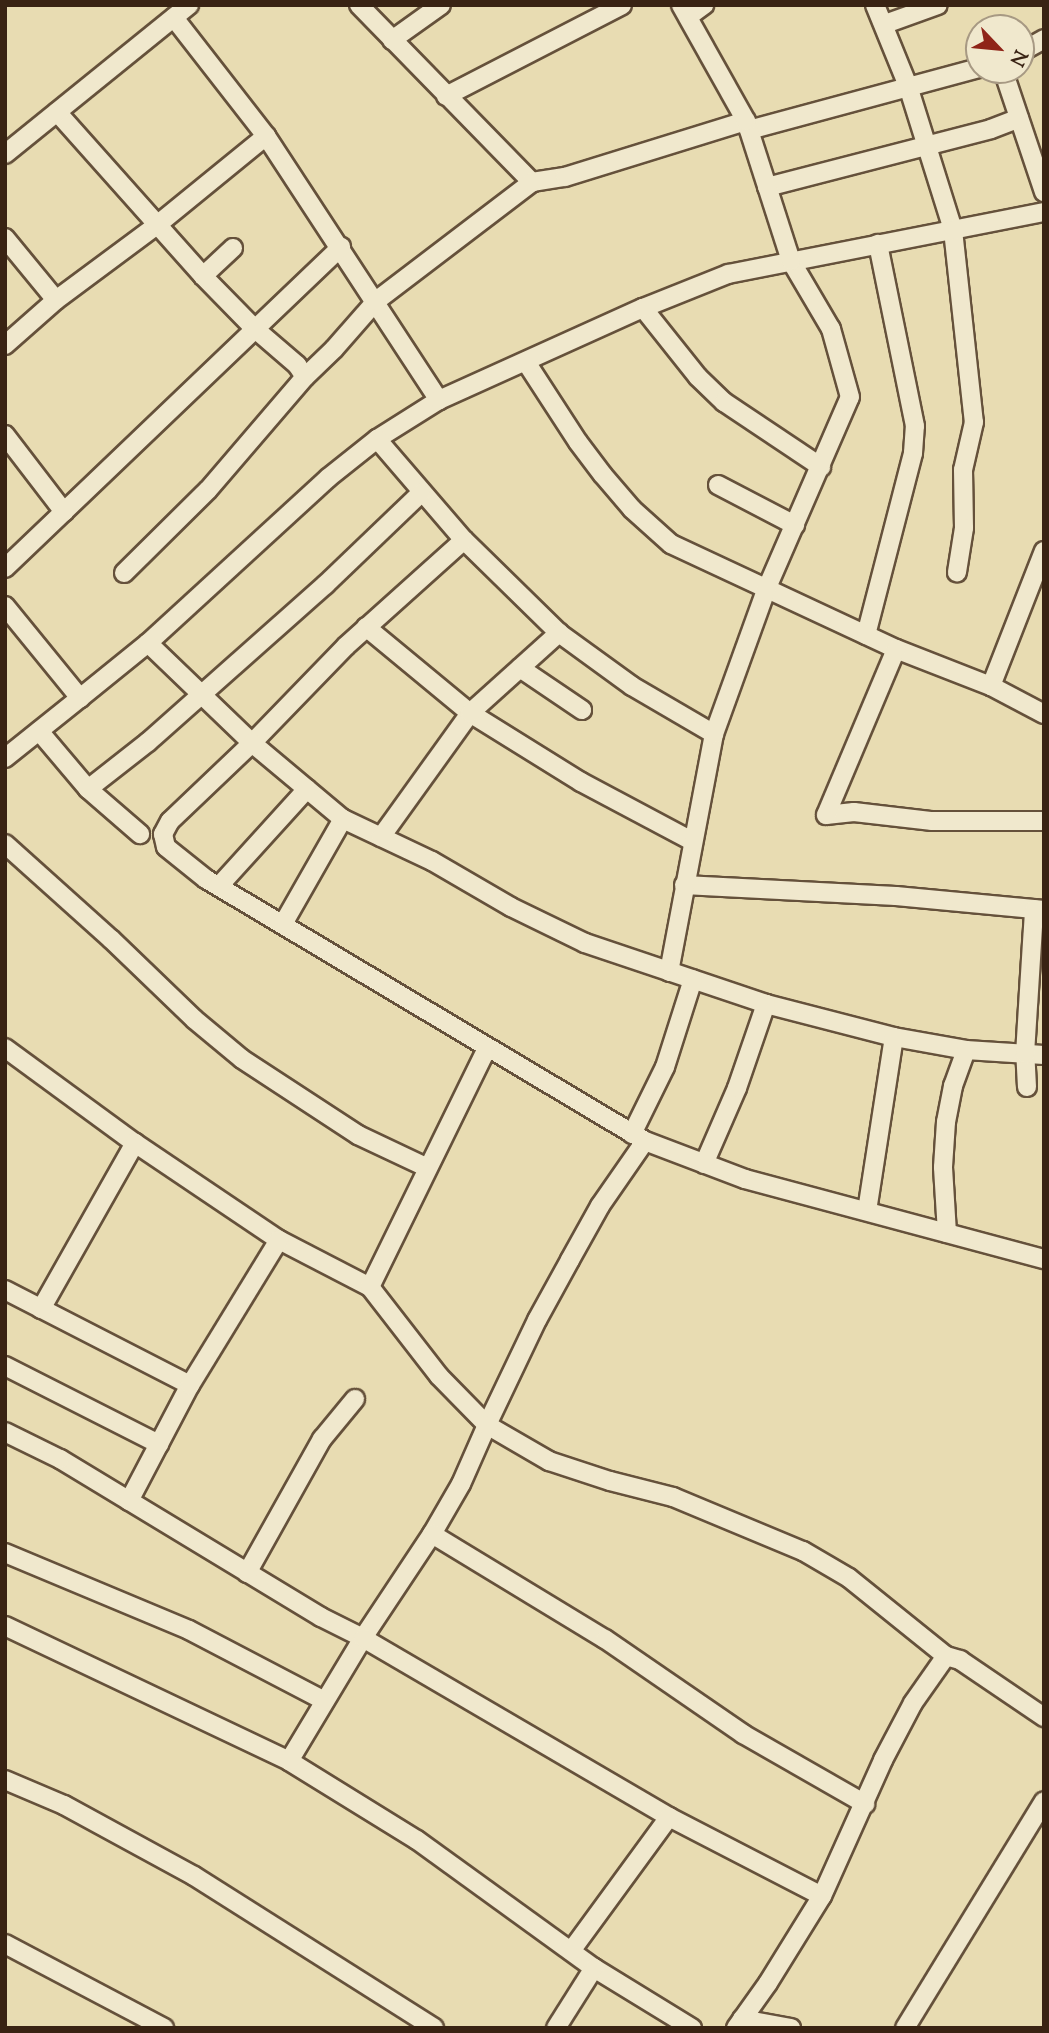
<!DOCTYPE html>
<style>
body{margin:0}
#map{position:relative;width:1049px;height:2033px;overflow:hidden;background:#e8dcb2;font-family:"Sorts Mill Goudy",serif}
div>[style]{position:absolute}
[style*='--x']{left:calc(var(--x)*1px);top:calc(var(--y)*1px);width:calc(var(--w)*1px);rotate:calc(var(--a)*1deg)}
.roads{filter:drop-shadow(2px 0 #65513b) drop-shadow(-2px 0 #65513b) drop-shadow(0 2px #65513b) drop-shadow(0 -2px #65513b)}
.minor>*{height:18px;margin:-9px;padding:0 9px;transform-origin:9px;border-radius:9px;background:#f0e8cd}
span{translate:-50% -50%;white-space:nowrap;text-align:center;line-height:1.15;-webkit-text-stroke:7px #f0e8cd;paint-order:stroke}
.frame{position:absolute;inset:0;border:7px solid #392313;pointer-events:none}
.north{position:absolute;left:965px;top:14px;width:70px;height:70px;box-sizing:border-box;background:#f0e8cd;border:2px solid #a79983;border-radius:50%;rotate:116deg;font-size:19px;font-weight:700;line-height:28px;text-align:center;color:#392313}
.north::after{content:'';display:block;margin:auto;width:24px;height:32px;background:#8f2418;clip-path:polygon(50% 0,100% 100%,50% 72%,0 100%)}
</style>
<div id="map">
<div class="roads">
<div class="minor">
<i style="--x:359;--y:5;--w:248;--a:45.7"></i>
<i style="--x:875;--y:5;--w:87;--a:67.8"></i>
<i style="--x:908;--y:86;--w:151;--a:72.6"></i>
<i style="--x:953;--y:230;--w:193;--a:83.8"></i>
<i style="--x:974;--y:422;--w:49;--a:102.9"></i>
<i style="--x:963;--y:470;--w:58;--a:89"></i>
<i style="--x:964;--y:528;--w:45;--a:99"></i>
<i style="--x:689;--y:16;--w:19;--a:-36"></i>
<i style="--x:885;--y:24;--w:56;--a:-19.7"></i>
<i style="--x:392;--y:40;--w:60;--a:-35.5"></i>
<i style="--x:1021;--y:52;--w:26;--a:-29"></i>
<i style="--x:1003;--y:70;--w:129;--a:71.4"></i>
<i style="--x:446;--y:96;--w:198;--a:-27.3"></i>
<i style="--x:57;--y:112;--w:220;--a:48.3"></i>
<i style="--x:203;--y:276;--w:73;--a:45.6"></i>
<i style="--x:254;--y:328;--w:57;--a:40.7"></i>
<i style="--x:297;--y:365;--w:14;--a:56"></i>
<i style="--x:749;--y:130;--w:238;--a:-15.1"></i>
<i style="--x:266;--y:136;--w:316;--a:56.8"></i>
<i style="--x:5;--y:154;--w:237;--a:-39"></i>
<i style="--x:767;--y:187;--w:231;--a:-14.5"></i>
<i style="--x:991;--y:129;--w:30;--a:-21"></i>
<i style="--x:5;--y:238;--w:80;--a:50.6"></i>
<i style="--x:203;--y:276;--w:41;--a:-43"></i>
<i style="--x:643;--y:308;--w:88;--a:51.4"></i>
<i style="--x:698;--y:377;--w:36;--a:44"></i>
<i style="--x:724;--y:402;--w:117;--a:33.8"></i>
<i style="--x:5;--y:345;--w:68;--a:-41.4"></i>
<i style="--x:56;--y:300;--w:126;--a:-36.6"></i>
<i style="--x:157;--y:225;--w:141;--a:-39.2"></i>
<i style="--x:266;--y:136;--w:150;--a:-127.9"></i>
<i style="--x:526;--y:362;--w:95;--a:57"></i>
<i style="--x:578;--y:442;--w:41;--a:52.9"></i>
<i style="--x:603;--y:475;--w:45;--a:49.5"></i>
<i style="--x:632;--y:509;--w:52;--a:41.9"></i>
<i style="--x:671;--y:544;--w:248;--a:25"></i>
<i style="--x:896;--y:649;--w:102;--a:21.3"></i>
<i style="--x:991;--y:686;--w:60;--a:27.8"></i>
<i style="--x:5;--y:435;--w:97;--a:52.5"></i>
<i style="--x:377;--y:439;--w:73;--a:-32.2"></i>
<i style="--x:439;--y:400;--w:224;--a:-24.3"></i>
<i style="--x:643;--y:308;--w:92;--a:-21.8"></i>
<i style="--x:728;--y:274;--w:322;--a:-11.1"></i>
<i style="--x:718;--y:485;--w:87;--a:27.5"></i>
<i style="--x:464;--y:540;--w:133;--a:44.4"></i>
<i style="--x:559;--y:633;--w:90;--a:36"></i>
<i style="--x:632;--y:686;--w:95;--a:30.3"></i>
<i style="--x:5;--y:568;--w:465;--a:-43.7"></i>
<i style="--x:124;--y:573;--w:118;--a:-44.7"></i>
<i style="--x:208;--y:490;--w:149;--a:-49.4"></i>
<i style="--x:305;--y:377;--w:40;--a:-44"></i>
<i style="--x:334;--y:349;--w:64;--a:-48.8"></i>
<i style="--x:376;--y:301;--w:196;--a:-37.3"></i>
<i style="--x:532;--y:182;--w:33;--a:-9"></i>
<i style="--x:565;--y:177;--w:189;--a:-17.2"></i>
<i style="--x:5;--y:606;--w:119;--a:50.8"></i>
<i style="--x:80;--y:698;--w:87;--a:-39"></i>
<i style="--x:148;--y:643;--w:244;--a:-42.5"></i>
<i style="--x:328;--y:478;--w:63;--a:-38.5"></i>
<i style="--x:377;--y:439;--w:133;--a:49.3"></i>
<i style="--x:464;--y:540;--w:159;--a:138.1"></i>
<i style="--x:346;--y:646;--w:135;--a:134.1"></i>
<i style="--x:252;--y:743;--w:113;--a:136.4"></i>
<i style="--x:170;--y:821;--w:15;--a:118"></i>
<i style="--x:163;--y:834;--w:13;--a:77"></i>
<i style="--x:166;--y:847;--w:51;--a:38.7"></i>
<i style="--x:206;--y:879;--w:511;--a:30.83"></i>
<i style="--x:645;--y:1141;--w:107;--a:20.8"></i>
<i style="--x:745;--y:1179;--w:310;--a:15"></i>
<i style="--x:366;--y:627;--w:135;--a:39.6"></i>
<i style="--x:470;--y:713;--w:131;--a:31.9"></i>
<i style="--x:581;--y:782;--w:126;--a:28"></i>
<i style="--x:866;--y:635;--w:188;--a:-75.5"></i>
<i style="--x:913;--y:453;--w:27;--a:-86"></i>
<i style="--x:915;--y:426;--w:186;--a:-101.5"></i>
<i style="--x:148;--y:643;--w:144;--a:43.9"></i>
<i style="--x:252;--y:743;--w:119;--a:39.9"></i>
<i style="--x:343;--y:819;--w:98;--a:25.3"></i>
<i style="--x:432;--y:861;--w:91;--a:30.2"></i>
<i style="--x:511;--y:907;--w:82;--a:25.9"></i>
<i style="--x:585;--y:943;--w:191;--a:18.6"></i>
<i style="--x:766;--y:1004;--w:132;--a:14.5"></i>
<i style="--x:894;--y:1037;--w:73;--a:10.2"></i>
<i style="--x:966;--y:1050;--w:78;--a:3.7"></i>
<i style="--x:520;--y:668;--w:75;--a:34.1"></i>
<i style="--x:991;--y:686;--w:145;--a:-68.6"></i>
<i style="--x:39;--y:731;--w:76;--a:49.8"></i>
<i style="--x:88;--y:789;--w:69;--a:40.9"></i>
<i style="--x:5;--y:758;--w:96;--a:-38.7"></i>
<i style="--x:88;--y:789;--w:76;--a:-38.1"></i>
<i style="--x:148;--y:742;--w:237;--a:-41.6"></i>
<i style="--x:325;--y:585;--w:133;--a:-43.8"></i>
<i style="--x:826;--y:815;--w:28;--a:-6"></i>
<i style="--x:854;--y:812;--w:79;--a:6.6"></i>
<i style="--x:932;--y:821;--w:112;--a:0"></i>
<i style="--x:826;--y:815;--w:180;--a:-67.1"></i>
<i style="--x:381;--y:837;--w:153;--a:-54.3"></i>
<i style="--x:470;--y:713;--w:120;--a:-42"></i>
<i style="--x:5;--y:844;--w:142;--a:41.9"></i>
<i style="--x:111;--y:939;--w:115;--a:43.9"></i>
<i style="--x:194;--y:1019;--w:62;--a:39.8"></i>
<i style="--x:242;--y:1059;--w:139;--a:33.2"></i>
<i style="--x:358;--y:1135;--w:77;--a:25.2"></i>
<i style="--x:684;--y:885;--w:212;--a:3"></i>
<i style="--x:896;--y:896;--w:149;--a:5.4"></i>
<i style="--x:219;--y:886;--w:131;--a:-47.8"></i>
<i style="--x:283;--y:924;--w:121;--a:-60.3"></i>
<i style="--x:669;--y:972;--w:242;--a:-79.3"></i>
<i style="--x:714;--y:734;--w:153;--a:-70.1"></i>
<i style="--x:766;--y:590;--w:210;--a:-66.5"></i>
<i style="--x:850;--y:397;--w:71;--a:-105.6"></i>
<i style="--x:831;--y:329;--w:79;--a:-120.5"></i>
<i style="--x:791;--y:261;--w:147;--a:-107.8"></i>
<i style="--x:746;--y:121;--w:133;--a:-119.3"></i>
<i style="--x:5;--y:1048;--w:161;--a:36.2"></i>
<i style="--x:135;--y:1143;--w:174;--a:34"></i>
<i style="--x:279;--y:1240;--w:102;--a:27.3"></i>
<i style="--x:370;--y:1287;--w:113;--a:52.2"></i>
<i style="--x:439;--y:1376;--w:69;--a:45.6"></i>
<i style="--x:487;--y:1425;--w:64;--a:113.8"></i>
<i style="--x:461;--y:1484;--w:58;--a:120.1"></i>
<i style="--x:432;--y:1534;--w:125;--a:123.6"></i>
<i style="--x:363;--y:1638;--w:47;--a:-153.4"></i>
<i style="--x:321;--y:1617;--w:305;--a:-148.8"></i>
<i style="--x:60;--y:1459;--w:61;--a:-153.9"></i>
<i style="--x:1027;--y:1087;--w:33;--a:-93"></i>
<i style="--x:1025;--y:1054;--w:145;--a:-86.4"></i>
<i style="--x:632;--y:1134;--w:75;--a:-63.8"></i>
<i style="--x:665;--y:1067;--w:92;--a:-72.3"></i>
<i style="--x:645;--y:1141;--w:79;--a:124.7"></i>
<i style="--x:600;--y:1206;--w:62;--a:119.1"></i>
<i style="--x:570;--y:1260;--w:68;--a:118.8"></i>
<i style="--x:537;--y:1320;--w:116;--a:115.5"></i>
<i style="--x:487;--y:1425;--w:72;--a:30.1"></i>
<i style="--x:549;--y:1461;--w:64;--a:18.2"></i>
<i style="--x:610;--y:1481;--w:65;--a:14.3"></i>
<i style="--x:673;--y:1497;--w:141;--a:22.6"></i>
<i style="--x:803;--y:1551;--w:53;--a:30.4"></i>
<i style="--x:849;--y:1578;--w:124;--a:38.8"></i>
<i style="--x:946;--y:1656;--w:15;--a:16"></i>
<i style="--x:960;--y:1660;--w:102;--a:34.2"></i>
<i style="--x:704;--y:1164;--w:83;--a:-66.5"></i>
<i style="--x:737;--y:1088;--w:89;--a:-71"></i>
<i style="--x:867;--y:1211;--w:176;--a:-81.2"></i>
<i style="--x:947;--y:1233;--w:66;--a:-93.5"></i>
<i style="--x:943;--y:1167;--w:45;--a:-86.2"></i>
<i style="--x:946;--y:1122;--w:37;--a:-79"></i>
<i style="--x:953;--y:1086;--w:38;--a:-70"></i>
<i style="--x:370;--y:1287;--w:266;--a:-63.9"></i>
<i style="--x:5;--y:1290;--w:208;--a:27.2"></i>
<i style="--x:41;--y:1309;--w:191;--a:-60.5"></i>
<i style="--x:5;--y:1366;--w:173;--a:26.9"></i>
<i style="--x:129;--y:1501;--w:131;--a:-62.3"></i>
<i style="--x:190;--y:1385;--w:170;--a:-58.5"></i>
<i style="--x:432;--y:1534;--w:202;--a:31.3"></i>
<i style="--x:605;--y:1639;--w:168;--a:34.5"></i>
<i style="--x:743;--y:1734;--w:141;--a:29.8"></i>
<i style="--x:5;--y:1553;--w:199;--a:22.7"></i>
<i style="--x:189;--y:1630;--w:153;--a:27.6"></i>
<i style="--x:247;--y:1573;--w:154;--a:-60.8"></i>
<i style="--x:322;--y:1439;--w:52;--a:-50.5"></i>
<i style="--x:5;--y:1626;--w:314;--a:25.4"></i>
<i style="--x:289;--y:1761;--w:150;--a:31.7"></i>
<i style="--x:417;--y:1840;--w:218;--a:35.9"></i>
<i style="--x:594;--y:1968;--w:115;--a:31.5"></i>
<i style="--x:289;--y:1761;--w:144;--a:-59"></i>
<i style="--x:363;--y:1638;--w:355;--a:30.3"></i>
<i style="--x:669;--y:1817;--w:172;--a:27.3"></i>
<i style="--x:5;--y:1780;--w:64;--a:23"></i>
<i style="--x:64;--y:1805;--w:148;--a:28.6"></i>
<i style="--x:194;--y:1876;--w:284;--a:32.3"></i>
<i style="--x:5;--y:1944;--w:180;--a:27.8"></i>
<i style="--x:571;--y:1951;--w:166;--a:-53.8"></i>
<i style="--x:742;--y:2019;--w:50;--a:10.4"></i>
<i style="--x:556;--y:2028;--w:71;--a:-57.7"></i>
<i style="--x:736;--y:2028;--w:55;--a:-54.6"></i>
<i style="--x:768;--y:1983;--w:102;--a:-58.2"></i>
<i style="--x:822;--y:1896;--w:149;--a:-65.8"></i>
<i style="--x:883;--y:1760;--w:64;--a:-62.2"></i>
<i style="--x:913;--y:1703;--w:57;--a:-54.9"></i>
<i style="--x:905;--y:2028;--w:266;--a:-58.5"></i>
</div>
</div>
<div class="frame"></div>
<div class="north">N</div>
</div>
